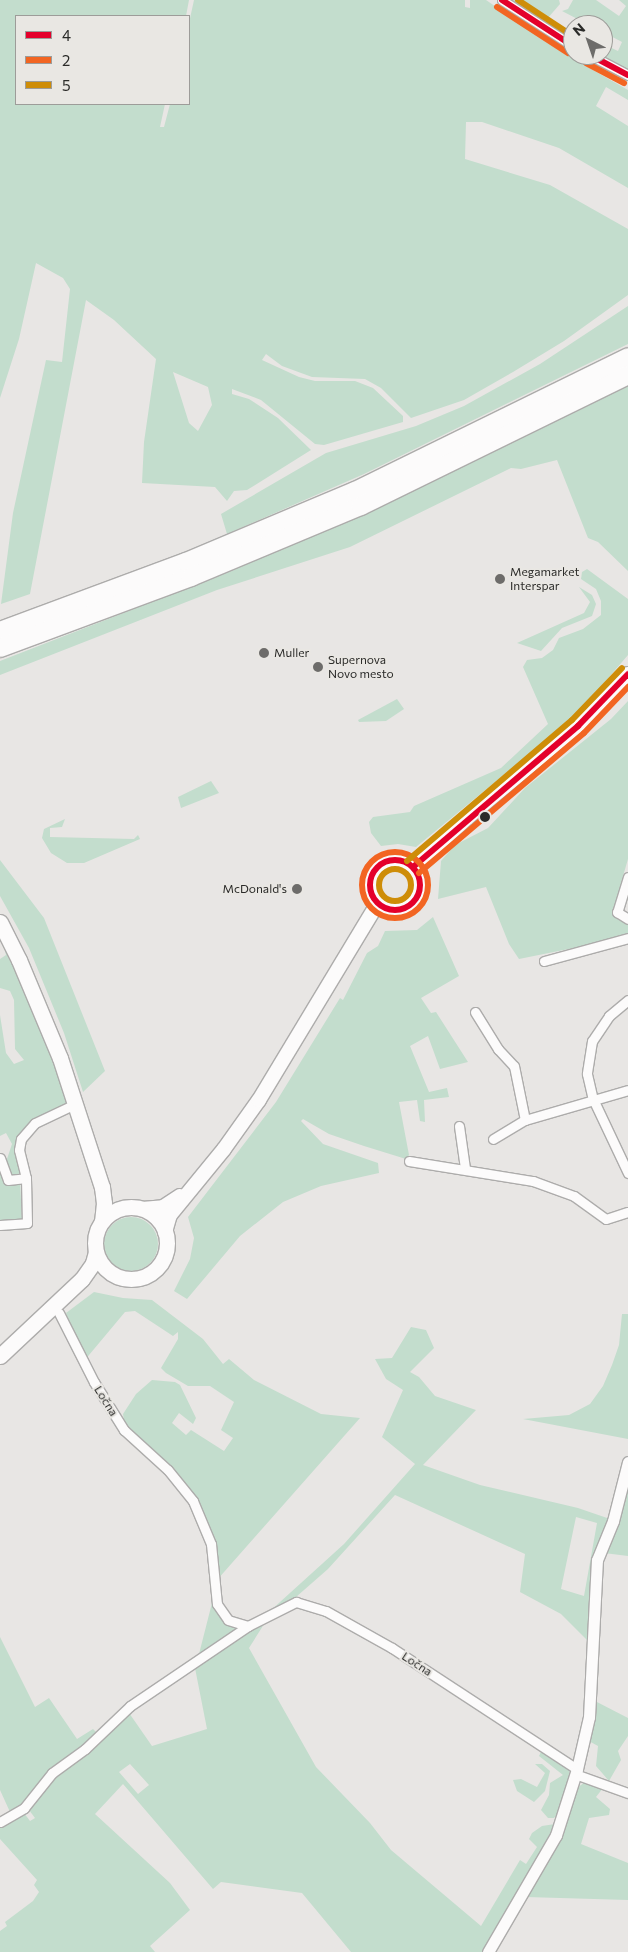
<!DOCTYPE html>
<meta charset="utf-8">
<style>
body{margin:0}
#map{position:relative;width:628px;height:1952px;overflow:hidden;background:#e8e6e4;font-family:Commissioner,sans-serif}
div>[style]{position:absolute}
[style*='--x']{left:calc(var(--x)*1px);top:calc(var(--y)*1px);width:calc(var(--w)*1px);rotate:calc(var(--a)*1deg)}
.green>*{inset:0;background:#c3ddcd}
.round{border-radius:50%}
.roads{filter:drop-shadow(1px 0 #adacab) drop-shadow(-1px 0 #adacab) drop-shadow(0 1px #adacab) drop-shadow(0 -1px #adacab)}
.minor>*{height:9px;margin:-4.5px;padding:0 4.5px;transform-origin:4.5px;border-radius:4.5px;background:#fcfbfb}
.tertiary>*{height:11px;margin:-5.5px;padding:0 5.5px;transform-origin:5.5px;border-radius:5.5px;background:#fcfbfb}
.secondary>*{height:14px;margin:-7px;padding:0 7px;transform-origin:7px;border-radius:7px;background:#fcfbfb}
.secondary>.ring{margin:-7px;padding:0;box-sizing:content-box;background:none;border:14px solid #fcfbfb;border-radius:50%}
.primary>*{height:15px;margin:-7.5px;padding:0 7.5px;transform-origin:7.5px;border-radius:7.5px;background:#fcfbfb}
.primary>.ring{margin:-7.5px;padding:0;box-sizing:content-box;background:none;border:15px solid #fcfbfb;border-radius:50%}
.motorway>*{height:18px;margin:-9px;padding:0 9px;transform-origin:9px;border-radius:9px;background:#fcfbfb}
.bus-1>*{height:6px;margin:-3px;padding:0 3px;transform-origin:3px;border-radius:3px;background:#e4002b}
.bus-1>.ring{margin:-3px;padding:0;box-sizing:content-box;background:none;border:6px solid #e4002b;border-radius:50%}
.bus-2>*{height:6px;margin:-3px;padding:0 3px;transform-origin:3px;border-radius:3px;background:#f26522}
.bus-2>.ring{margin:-3px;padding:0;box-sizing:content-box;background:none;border:6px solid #f26522;border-radius:50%}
.bus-3>*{height:6px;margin:-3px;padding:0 3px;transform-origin:3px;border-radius:3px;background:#ce8d08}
.bus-3>.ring{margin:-3px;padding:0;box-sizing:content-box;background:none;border:6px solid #ce8d08;border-radius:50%}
.dots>*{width:14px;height:14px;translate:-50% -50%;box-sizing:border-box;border:2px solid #e9e7e3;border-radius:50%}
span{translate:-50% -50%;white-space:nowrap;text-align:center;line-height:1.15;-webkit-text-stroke:4px #e9e7e3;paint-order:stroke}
.poi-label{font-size:12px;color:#2b2b29}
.left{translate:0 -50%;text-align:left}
.right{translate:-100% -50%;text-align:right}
.street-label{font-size:12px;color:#2b2b29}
.legend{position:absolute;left:15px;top:15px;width:175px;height:90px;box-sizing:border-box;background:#e9e7e3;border:1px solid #9d9c99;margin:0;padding:6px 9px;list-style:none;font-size:15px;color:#2b2b29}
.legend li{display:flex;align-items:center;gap:10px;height:25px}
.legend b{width:25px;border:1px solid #9d9c99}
.north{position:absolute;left:563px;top:15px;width:50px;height:50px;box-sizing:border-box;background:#e9e7e3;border:1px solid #9d9c99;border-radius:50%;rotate:319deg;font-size:14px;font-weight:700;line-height:20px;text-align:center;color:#2b2b29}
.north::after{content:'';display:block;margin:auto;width:18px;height:22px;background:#6d6c6a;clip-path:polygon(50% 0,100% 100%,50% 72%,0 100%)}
</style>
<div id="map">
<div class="green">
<i style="clip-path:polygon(evenodd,0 0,189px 0,186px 16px,16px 16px,16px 104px,165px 104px,160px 127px,164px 127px,170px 104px,189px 104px,189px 23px,194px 0,465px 0,465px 7px,470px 8px,470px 0,486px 0,563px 53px,628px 90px,628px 100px,606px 87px,596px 106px,628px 126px,628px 188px,559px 148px,482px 122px,466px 122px,465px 159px,550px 185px,628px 229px,628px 295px,564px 341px,513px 372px,464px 400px,411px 418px,381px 388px,365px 379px,312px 377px,282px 366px,266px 354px,262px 360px,299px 377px,315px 381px,355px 381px,373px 388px,403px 416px,403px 422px,324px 445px,315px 444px,261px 400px,232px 389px,232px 394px,249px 399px,278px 418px,311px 450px,247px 490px,234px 491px,227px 501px,215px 487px,142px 483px,144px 442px,156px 359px,114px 320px,86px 300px,30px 594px,1px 604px,13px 513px,46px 360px,62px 362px,70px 289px,63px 278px,36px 263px,19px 339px,0 398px,0 0,173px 372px,208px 387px,212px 405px,198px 431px,189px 423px,173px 372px)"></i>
<i style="clip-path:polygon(508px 0,559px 0,560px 4px,547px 19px,538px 20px)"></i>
<i style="clip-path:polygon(573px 0,596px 0,619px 16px,626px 6px,619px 0,628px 0,628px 72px,596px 55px,603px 55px,603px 44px,618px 51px,622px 42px,603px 32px,603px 25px,589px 25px,562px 11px,568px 9px)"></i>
<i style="clip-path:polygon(628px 306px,628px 344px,364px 474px,227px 534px,221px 514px,326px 453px,416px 426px,464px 406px,540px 364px)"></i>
<i style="clip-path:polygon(628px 384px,628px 571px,598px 542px,588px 538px,557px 460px,521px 469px,511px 468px,350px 547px,217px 590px,0 675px,0 661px,234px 570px,446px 475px)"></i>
<i style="clip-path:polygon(587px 569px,628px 599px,628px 655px,586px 704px,551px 736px,416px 847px,398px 844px,381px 846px,371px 833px,369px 822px,373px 817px,410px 812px,414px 806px,501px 768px,548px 724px,523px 667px,527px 660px,542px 658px,553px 650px,559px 638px,583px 629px,601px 615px,601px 601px,596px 589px,581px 579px,582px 572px)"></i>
<i style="clip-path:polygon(579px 587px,592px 595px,596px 604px,592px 616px,562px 628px,541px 651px,517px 643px,584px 613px,590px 602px)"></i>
<i style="clip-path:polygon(397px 699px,404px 709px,386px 721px,359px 722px,358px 720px)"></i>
<i style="clip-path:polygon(628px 701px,628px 859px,612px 914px,628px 923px,628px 937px,519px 959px,509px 944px,486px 887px,438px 899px,441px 861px,455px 845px,488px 828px,525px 788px,611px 719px)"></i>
<i style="clip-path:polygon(211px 781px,219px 793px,181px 808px,178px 797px)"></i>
<i style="clip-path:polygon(65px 819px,62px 827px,50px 828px,50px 837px,134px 839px,138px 835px,140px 839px,84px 863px,67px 863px,51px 853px,42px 838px,44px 829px)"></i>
<i style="clip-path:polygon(0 860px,44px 918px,105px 1071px,83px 1092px,64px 1033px,29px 948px,0 896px)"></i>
<i style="clip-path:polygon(433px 917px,459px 976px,421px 998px,431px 1013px,436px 1012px,468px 1062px,440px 1069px,428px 1036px,410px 1046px,429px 1092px,447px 1088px,449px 1097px,424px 1100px,425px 1122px,420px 1121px,417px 1100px,399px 1102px,409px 1155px,406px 1159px,364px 1146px,329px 1134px,303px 1119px,301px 1121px,323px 1144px,378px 1163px,379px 1173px,321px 1186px,283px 1202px,240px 1236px,187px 1299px,174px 1291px,190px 1259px,194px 1238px,188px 1217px,276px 1102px,340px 998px,343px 1000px,367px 953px,378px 946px,385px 931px,417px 930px)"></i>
<i style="clip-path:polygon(0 930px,25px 984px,68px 1102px,26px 1128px,21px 1136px,21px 1173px,11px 1176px,6px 1162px,12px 1144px,6px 1133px,0 1136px,0 1015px,6px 1053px,14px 1064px,24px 1060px,15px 1049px,14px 1000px,10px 991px,0 988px,0 959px,6px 955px)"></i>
<i style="clip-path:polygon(0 1170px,20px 1180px,22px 1220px,0 1222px)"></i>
<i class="round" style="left:104px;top:1217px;width:54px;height:54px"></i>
<i style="clip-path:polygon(94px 1292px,123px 1298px,152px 1300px,203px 1339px,223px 1364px,229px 1359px,254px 1380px,321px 1414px,360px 1418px,217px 1580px,201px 1513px,125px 1426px,123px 1414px,136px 1394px,152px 1380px,175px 1382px,180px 1385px,196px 1418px,193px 1424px,179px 1413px,172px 1423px,186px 1435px,191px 1430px,224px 1451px,233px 1438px,221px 1430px,234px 1402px,210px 1386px,188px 1386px,166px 1373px,161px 1368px,178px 1339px,178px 1332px,173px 1336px,135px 1311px,125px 1312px,84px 1361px,66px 1313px)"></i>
<i style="clip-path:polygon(622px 1314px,628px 1314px,628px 1439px,523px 1419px,569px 1415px,590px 1404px,603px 1386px,612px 1365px,619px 1345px)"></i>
<i style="clip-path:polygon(evenodd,411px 1327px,426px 1330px,434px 1348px,410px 1372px,419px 1377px,435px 1396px,476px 1410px,423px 1465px,480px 1485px,578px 1508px,610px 1519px,592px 1562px,589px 1642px,561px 1614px,520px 1592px,525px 1554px,395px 1495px,328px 1569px,296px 1597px,269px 1612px,344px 1544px,415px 1464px,382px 1437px,403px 1390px,386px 1379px,375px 1359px,392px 1358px,411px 1327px,576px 1517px,597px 1523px,584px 1596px,561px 1589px,576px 1517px)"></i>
<i style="clip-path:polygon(628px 1476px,628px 1556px,604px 1553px)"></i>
<i style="clip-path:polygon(213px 1599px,222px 1619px,239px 1627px,199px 1654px)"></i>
<i style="clip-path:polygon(evenodd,266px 1621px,249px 1648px,316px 1767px,370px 1823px,391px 1850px,481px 1926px,520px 1860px,526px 1864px,537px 1847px,529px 1839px,532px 1833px,542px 1826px,555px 1824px,543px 1852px,483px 1952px,351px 1952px,302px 1893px,221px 1882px,213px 1889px,123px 1784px,95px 1814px,170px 1883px,190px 1910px,150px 1946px,155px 1952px,0 1952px,0 1931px,7px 1926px,5px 1922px,33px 1901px,39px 1892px,34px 1885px,37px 1880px,0 1839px,0 1826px,24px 1813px,30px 1821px,35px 1818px,29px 1810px,44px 1785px,127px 1710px,152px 1746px,207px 1729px,194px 1663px,266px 1621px,130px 1764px,149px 1785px,138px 1794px,119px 1772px,130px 1764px)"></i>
<i style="clip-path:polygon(0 1637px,35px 1707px,49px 1698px,77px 1739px,93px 1729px,97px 1733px,27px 1801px,10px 1812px,0 1790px)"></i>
<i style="clip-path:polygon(595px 1701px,628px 1718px,628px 1736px,618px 1751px,621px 1760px,609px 1781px,596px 1766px,598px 1746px,587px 1740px)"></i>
<i style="clip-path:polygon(542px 1750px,570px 1770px,560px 1811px,554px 1818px,548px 1818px,541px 1810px,549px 1795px,550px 1783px,563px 1775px,539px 1756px)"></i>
<i style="clip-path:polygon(535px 1764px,542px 1764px,550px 1771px,545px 1791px,534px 1802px,517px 1791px,513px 1780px,521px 1779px,537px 1787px,545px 1773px)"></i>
<i style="clip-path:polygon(585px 1782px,603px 1788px,596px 1797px,610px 1809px,609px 1815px,589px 1818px,581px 1844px,628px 1863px,628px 1900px,526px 1897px,560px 1841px,577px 1788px)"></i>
</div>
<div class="roads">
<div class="minor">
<i style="--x:502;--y:0;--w:85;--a:32.9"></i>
<i style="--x:590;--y:55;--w:43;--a:27.8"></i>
<i style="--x:628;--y:877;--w:37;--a:107"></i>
<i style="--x:617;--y:912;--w:13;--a:32"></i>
<i style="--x:544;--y:961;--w:87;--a:-15.3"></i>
<i style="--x:628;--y:1000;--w:25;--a:140"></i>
<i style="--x:609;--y:1016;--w:30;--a:124"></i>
<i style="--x:592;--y:1041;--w:33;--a:99"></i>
<i style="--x:587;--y:1074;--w:26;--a:77"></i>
<i style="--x:593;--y:1099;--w:82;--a:64.7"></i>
<i style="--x:475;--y:1012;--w:44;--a:58.1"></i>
<i style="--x:498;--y:1049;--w:23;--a:47"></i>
<i style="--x:514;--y:1066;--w:55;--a:78.5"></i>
<i style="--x:459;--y:1126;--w:42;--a:81.9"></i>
<i style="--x:493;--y:1139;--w:37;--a:-31"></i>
<i style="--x:525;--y:1120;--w:107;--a:-16.2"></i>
<i style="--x:0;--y:1158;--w:23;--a:70"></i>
<i style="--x:8;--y:1180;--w:18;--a:-6"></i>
<i style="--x:26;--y:1178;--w:29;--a:-104"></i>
<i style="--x:19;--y:1150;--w:11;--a:-80"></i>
<i style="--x:21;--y:1139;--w:21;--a:-49"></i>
<i style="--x:35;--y:1123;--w:42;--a:-25.3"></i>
<i style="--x:409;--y:1161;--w:126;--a:9.2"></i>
<i style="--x:533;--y:1181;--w:44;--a:20.1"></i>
<i style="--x:574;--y:1196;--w:39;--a:36"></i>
<i style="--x:606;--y:1219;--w:23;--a:-18"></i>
<i style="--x:0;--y:1225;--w:27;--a:-4"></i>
<i style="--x:27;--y:1223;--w:45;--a:-91.3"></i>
<i style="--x:59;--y:1313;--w:77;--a:63.1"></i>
<i style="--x:94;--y:1382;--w:57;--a:58"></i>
<i style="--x:124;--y:1430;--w:59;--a:42.3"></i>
<i style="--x:168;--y:1470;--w:40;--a:51"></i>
<i style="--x:193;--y:1501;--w:47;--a:67.3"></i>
<i style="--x:211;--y:1544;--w:60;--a:84.3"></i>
<i style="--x:217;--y:1604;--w:19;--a:55"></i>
<i style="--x:228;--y:1620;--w:21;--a:17"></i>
<i style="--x:575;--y:1774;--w:56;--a:19.7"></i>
<i style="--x:0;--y:1822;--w:28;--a:-30"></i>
<i style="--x:24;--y:1808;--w:45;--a:-51.3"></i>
<i style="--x:52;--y:1773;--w:41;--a:-36"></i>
<i style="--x:85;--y:1749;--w:62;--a:-43.7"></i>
<i style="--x:130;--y:1706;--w:143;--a:-34.1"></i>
<i style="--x:248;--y:1626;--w:54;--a:-26.6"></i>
<i style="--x:296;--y:1602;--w:31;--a:17"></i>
<i style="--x:326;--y:1611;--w:76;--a:29.3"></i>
<i style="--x:392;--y:1648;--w:221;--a:33.2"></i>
</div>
<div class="tertiary">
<i style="--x:488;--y:1952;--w:135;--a:-59.8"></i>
<i style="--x:556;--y:1835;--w:69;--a:-72.3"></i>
<i style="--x:577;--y:1769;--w:53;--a:-77"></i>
<i style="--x:589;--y:1717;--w:157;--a:-87.1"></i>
<i style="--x:597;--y:1560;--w:42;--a:-67.7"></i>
<i style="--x:613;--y:1521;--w:61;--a:-75.7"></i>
</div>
<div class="secondary">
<i class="ring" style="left:370px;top:860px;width:36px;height:36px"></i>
<i style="--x:413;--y:867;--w:73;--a:-42.2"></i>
<i style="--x:467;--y:818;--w:144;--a:-39.7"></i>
<i style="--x:578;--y:726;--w:72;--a:-46.1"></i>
<i style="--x:142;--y:1209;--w:21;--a:-5"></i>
<i style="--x:163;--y:1207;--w:20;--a:-33"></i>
<i style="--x:165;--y:1232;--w:18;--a:-74"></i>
<i style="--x:170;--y:1215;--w:85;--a:-50.7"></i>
<i style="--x:224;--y:1149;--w:60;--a:-54.5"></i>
<i style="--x:259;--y:1100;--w:230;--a:-58.9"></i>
</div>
<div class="primary">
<i style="--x:0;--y:922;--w:42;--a:63.4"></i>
<i style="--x:19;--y:960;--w:106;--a:67.3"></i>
<i style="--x:60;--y:1058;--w:136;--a:72"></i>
<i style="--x:102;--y:1187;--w:16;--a:83"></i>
<i style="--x:104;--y:1203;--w:18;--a:96"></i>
<i class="ring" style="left:95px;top:1207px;width:57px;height:57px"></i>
<i style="--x:0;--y:1356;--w:112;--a:-43.2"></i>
<i style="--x:82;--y:1279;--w:19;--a:-55"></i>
<i style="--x:93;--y:1263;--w:11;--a:-75"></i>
</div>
<div class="motorway">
<i style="--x:0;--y:631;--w:198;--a:-20.4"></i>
<i style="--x:186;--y:562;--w:183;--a:-22.8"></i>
<i style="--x:355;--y:491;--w:304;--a:-26.1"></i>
<i style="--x:0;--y:648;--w:204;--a:-20.4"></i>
<i style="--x:191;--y:577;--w:184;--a:-22.7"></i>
<i style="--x:361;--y:506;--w:297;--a:-26.1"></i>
</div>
</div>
<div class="bus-1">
<i style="--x:502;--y:0;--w:85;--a:32.9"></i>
<i style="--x:590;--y:55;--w:43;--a:27.8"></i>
<i class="ring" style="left:370px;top:860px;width:44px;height:44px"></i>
<i style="--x:413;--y:867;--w:217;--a:-40.5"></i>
<i style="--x:578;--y:726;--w:72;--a:-46.1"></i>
</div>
<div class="bus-2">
<i style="--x:497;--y:7;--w:85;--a:32.9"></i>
<i style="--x:586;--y:63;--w:43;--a:27.8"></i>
<i class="ring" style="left:362px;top:852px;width:60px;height:60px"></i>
<i style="--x:419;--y:873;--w:216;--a:-40.3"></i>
<i style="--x:584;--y:733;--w:64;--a:-46.3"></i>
</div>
<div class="bus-3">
<i style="--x:518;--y:0;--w:66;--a:33.2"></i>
<i style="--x:407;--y:861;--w:217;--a:-40.5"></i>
<i style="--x:572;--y:720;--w:72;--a:-46.1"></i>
<i class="ring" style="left:379px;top:869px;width:26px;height:26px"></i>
</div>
<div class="dots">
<i style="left:500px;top:579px;background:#6d6c6a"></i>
<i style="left:264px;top:653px;background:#6d6c6a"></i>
<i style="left:318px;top:667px;background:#6d6c6a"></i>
<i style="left:485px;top:817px;background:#2b2b29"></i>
<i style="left:297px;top:889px;background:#6d6c6a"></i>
</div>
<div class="poi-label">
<span class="left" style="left:510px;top:579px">Megamarket<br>Interspar</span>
<span class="left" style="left:274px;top:653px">Muller</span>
<span class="left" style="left:328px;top:667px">Supernova<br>Novo mesto</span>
<span class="right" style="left:287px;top:889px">McDonald's</span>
</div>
<div class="street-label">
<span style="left:106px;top:1401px;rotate:58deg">Ločna</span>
<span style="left:417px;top:1664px;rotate:33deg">Ločna</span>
</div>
<ul class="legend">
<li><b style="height:6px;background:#e4002b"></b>4</li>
<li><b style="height:6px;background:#f26522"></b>2</li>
<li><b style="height:6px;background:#ce8d08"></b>5</li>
</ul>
<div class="north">N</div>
</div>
